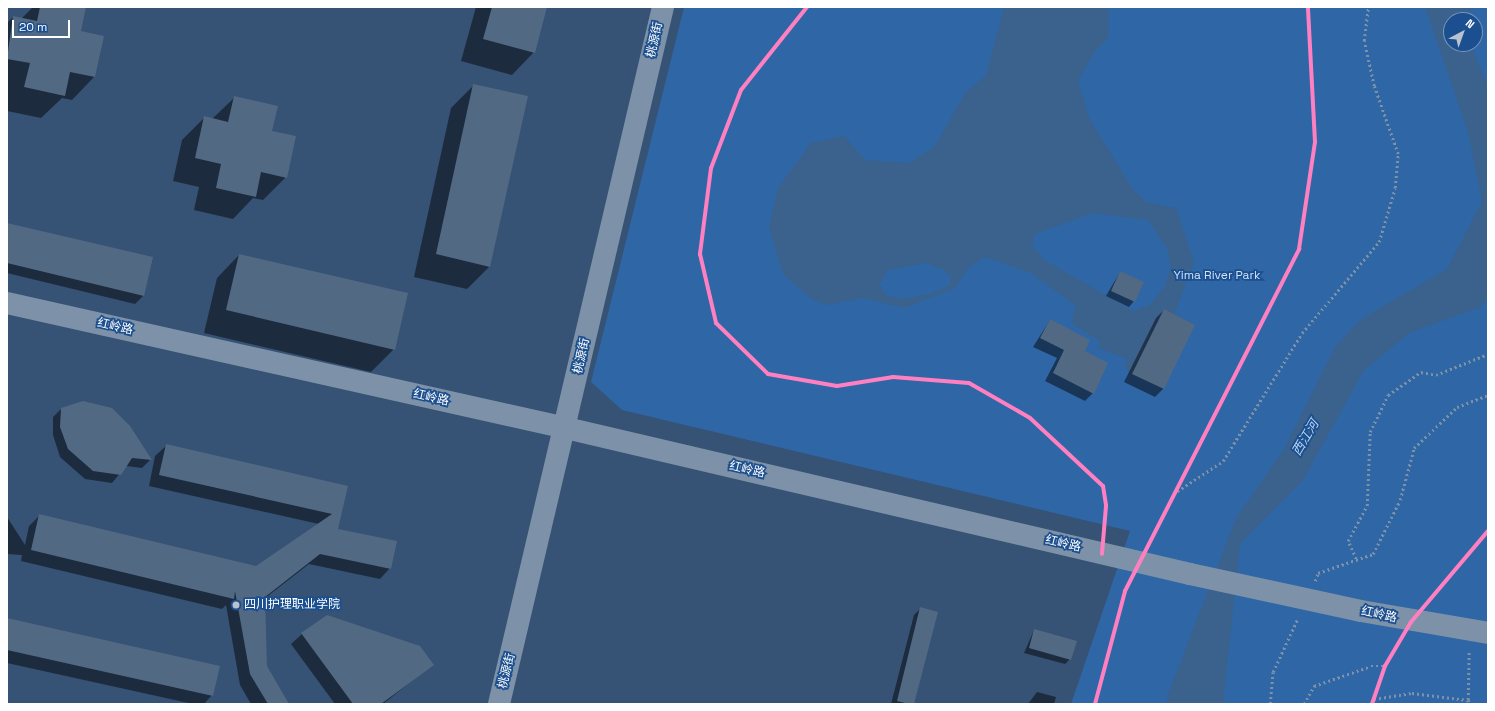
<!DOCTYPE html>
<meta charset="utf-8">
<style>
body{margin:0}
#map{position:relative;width:1495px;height:711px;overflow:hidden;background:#365274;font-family:"Space Grotesk","Noto Sans SC",sans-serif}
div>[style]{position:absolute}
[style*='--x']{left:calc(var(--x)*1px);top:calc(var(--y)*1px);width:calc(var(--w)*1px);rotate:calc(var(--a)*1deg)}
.green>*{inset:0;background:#2f66a5}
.water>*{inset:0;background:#3b618d}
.shadow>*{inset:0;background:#0007}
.building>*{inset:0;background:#526984}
.path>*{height:2.5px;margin-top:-1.25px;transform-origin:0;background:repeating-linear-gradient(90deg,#7d92a8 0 2px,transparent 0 5px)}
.minor>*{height:22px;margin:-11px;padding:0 11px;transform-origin:11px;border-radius:11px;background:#7d92a8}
.minor-bridge>*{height:22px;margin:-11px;padding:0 11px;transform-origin:11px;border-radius:11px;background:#7d92a8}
.cycleway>*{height:4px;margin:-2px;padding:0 2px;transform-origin:2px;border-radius:2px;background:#ff80c0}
.dots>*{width:11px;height:11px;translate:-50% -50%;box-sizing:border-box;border:2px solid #1b4f8f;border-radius:50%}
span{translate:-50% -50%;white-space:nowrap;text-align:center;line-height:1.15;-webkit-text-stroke:3.5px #1b4f8f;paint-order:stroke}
.street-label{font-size:12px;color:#fff}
.park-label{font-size:12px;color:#cfe3fa}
.poi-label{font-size:12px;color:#fff}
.left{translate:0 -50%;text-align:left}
.water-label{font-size:13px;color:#b5d3f5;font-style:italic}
.frame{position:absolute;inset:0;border:8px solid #fff;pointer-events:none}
.north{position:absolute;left:1443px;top:12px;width:40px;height:40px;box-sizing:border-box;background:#1b4f8f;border:1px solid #7695bc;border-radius:50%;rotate:41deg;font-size:11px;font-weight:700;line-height:16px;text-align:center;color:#fff}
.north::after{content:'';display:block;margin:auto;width:14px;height:18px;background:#b9c2ce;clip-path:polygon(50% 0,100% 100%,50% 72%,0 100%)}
.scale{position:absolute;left:12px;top:20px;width:58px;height:18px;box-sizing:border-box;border:2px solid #fff;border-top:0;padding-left:5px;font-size:12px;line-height:14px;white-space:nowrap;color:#fff;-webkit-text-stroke:3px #1b4f8f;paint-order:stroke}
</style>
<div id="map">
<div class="green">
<i style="clip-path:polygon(evenodd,684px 7px,1488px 7px,1488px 704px,1071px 704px,1130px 531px,622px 410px,591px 382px,684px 7px,1451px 20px,1475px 20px,1475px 44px,1451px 44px,1451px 20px)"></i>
</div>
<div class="water">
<i style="clip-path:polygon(evenodd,1004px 7px,1107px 7px,1109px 10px,1108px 38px,1095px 51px,1078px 81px,1089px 118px,1132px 188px,1147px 203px,1176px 208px,1194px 262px,1174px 315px,1163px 309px,1132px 374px,1124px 367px,1127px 359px,1097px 347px,1100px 341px,1072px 324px,1075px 305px,1031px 273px,985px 257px,967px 269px,955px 288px,904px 308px,864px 298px,825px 305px,809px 297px,783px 274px,769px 227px,778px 188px,811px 143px,844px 136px,865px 160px,909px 163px,935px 146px,965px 93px,986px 75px,1004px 7px,1092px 213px,1148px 220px,1167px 248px,1171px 268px,1165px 286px,1150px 305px,1133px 311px,1044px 260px,1032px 245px,1035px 234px,1092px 213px,1004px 7px,926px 263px,944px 270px,950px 276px,950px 285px,930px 294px,903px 299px,887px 296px,879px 285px,888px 270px,926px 263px)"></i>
<i style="clip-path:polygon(1425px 7px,1470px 7px,1470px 20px,1451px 20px,1451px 44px,1471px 44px,1488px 87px,1488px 298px,1480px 307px,1409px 333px,1364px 370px,1303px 480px,1240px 544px,1223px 704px,1167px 704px,1167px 697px,1236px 518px,1285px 448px,1335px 347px,1360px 320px,1447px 269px,1482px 201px,1468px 132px)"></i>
</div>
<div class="shadow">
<i style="clip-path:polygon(33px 7px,85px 7px,80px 32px,103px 37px,94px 77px,72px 100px,62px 98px,41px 118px,7px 111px,7px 23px,13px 17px,21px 19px)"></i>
<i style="clip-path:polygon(476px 7px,546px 7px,534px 52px,512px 75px,461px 61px)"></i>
<i style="clip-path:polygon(474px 85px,489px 267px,467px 289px,414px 277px,451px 108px)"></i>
<i style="clip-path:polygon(234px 98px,271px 132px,286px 177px,263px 200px,253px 198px,233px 219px,194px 210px,199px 187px,173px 181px,182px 140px,205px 117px,212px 119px)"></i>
<i style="clip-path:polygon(7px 224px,152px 258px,143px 296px,135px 304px,7px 273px)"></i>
<i style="clip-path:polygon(239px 255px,394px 349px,371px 372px,204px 333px,217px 278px)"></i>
<i style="clip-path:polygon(1120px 272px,1134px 301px,1129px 307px,1106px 296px)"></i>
<i style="clip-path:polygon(1164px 310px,1194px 325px,1163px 389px,1155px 397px,1124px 382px,1156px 318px)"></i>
<i style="clip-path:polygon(1050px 320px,1083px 352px,1093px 393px,1085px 401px,1045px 381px,1057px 358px,1033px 347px)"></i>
<i style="clip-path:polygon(62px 408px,129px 426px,150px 460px,142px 468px,126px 466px,112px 483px,85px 479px,60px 457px,53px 435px,53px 417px)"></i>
<i style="clip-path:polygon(166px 446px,347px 487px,337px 530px,390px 568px,380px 579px,309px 564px,264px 599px,266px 666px,288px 704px,251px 704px,240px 685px,226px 605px,222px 609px,21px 561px,22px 555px,7px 554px,7px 517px,25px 545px,29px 526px,40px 515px,256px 567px,319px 524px,149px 486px,155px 456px)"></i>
<i style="clip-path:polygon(921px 608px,913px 704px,891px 704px,914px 615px)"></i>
<i style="clip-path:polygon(7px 619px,212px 695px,204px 704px,193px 704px,7px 663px)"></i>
<i style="clip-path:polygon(1034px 630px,1070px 659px,1065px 664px,1024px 653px)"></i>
<i style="clip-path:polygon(302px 634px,432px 665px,383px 704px,335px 704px,291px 644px)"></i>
<i style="clip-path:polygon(1037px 692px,1056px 697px,1054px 704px,1028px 704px)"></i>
</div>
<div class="building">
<i style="clip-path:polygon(40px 7px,86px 7px,81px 31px,104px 36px,95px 77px,70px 72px,65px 96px,24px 87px,30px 63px,7px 59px,13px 16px,37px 21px)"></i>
<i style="clip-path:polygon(492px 7px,547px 7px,535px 53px,483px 39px)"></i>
<i style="clip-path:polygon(473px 84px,528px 96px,490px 267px,436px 254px)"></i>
<i style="clip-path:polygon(234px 96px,278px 106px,272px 131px,296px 136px,287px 178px,261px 172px,256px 197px,216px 188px,221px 164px,195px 158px,204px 116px,228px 122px)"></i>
<i style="clip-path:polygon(7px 223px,153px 257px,144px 296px,7px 263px)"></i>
<i style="clip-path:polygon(239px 254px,408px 293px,395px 350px,226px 310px)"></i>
<i style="clip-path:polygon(1120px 271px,1144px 282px,1135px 302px,1111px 291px)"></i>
<i style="clip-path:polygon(1164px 309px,1195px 325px,1164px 389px,1132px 374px)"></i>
<i style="clip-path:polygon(1050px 319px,1090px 340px,1085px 351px,1108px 363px,1094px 394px,1053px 373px,1064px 350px,1040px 338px)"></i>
<i style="clip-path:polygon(83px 401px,112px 408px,130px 426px,152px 460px,132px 458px,121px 475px,93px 471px,68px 449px,60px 427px,61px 408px)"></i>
<i style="clip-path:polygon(166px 444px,348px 486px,338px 529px,397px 541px,391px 569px,320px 554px,265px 597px,267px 666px,289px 704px,268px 704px,250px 674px,235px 591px,234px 599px,31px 550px,39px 514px,256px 566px,332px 514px,159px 475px)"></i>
<i style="clip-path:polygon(920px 607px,938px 612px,914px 704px,909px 704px,897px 701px)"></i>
<i style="clip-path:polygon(327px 615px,420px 646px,434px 665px,381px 704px,353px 704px,301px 633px)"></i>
<i style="clip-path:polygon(7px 618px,220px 666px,213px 696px,7px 650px)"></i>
<i style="clip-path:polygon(1034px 629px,1077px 641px,1071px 660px,1029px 648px)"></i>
</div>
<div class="path">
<i style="--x:1173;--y:494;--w:60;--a:-33.4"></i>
<i style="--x:1223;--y:461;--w:150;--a:-58.3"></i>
<i style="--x:1302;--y:333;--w:119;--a:-49.8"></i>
<i style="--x:1379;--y:242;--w:56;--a:-73.5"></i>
<i style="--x:1395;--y:188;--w:34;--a:-85"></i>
<i style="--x:1398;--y:154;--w:72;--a:-109.4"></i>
<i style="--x:1374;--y:86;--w:46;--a:-102.5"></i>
<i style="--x:1364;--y:41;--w:34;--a:-83"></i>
<i style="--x:1356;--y:559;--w:20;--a:-114"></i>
<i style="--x:1348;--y:541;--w:40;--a:-62"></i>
<i style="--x:1367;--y:506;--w:74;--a:-87.7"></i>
<i style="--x:1370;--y:432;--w:41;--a:-64.1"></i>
<i style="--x:1388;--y:395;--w:40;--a:-34.9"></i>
<i style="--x:1421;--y:372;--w:15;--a:11"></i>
<i style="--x:1436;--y:375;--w:56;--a:-22"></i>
<i style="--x:1315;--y:581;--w:9;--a:-69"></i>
<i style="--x:1318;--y:573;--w:58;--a:-19.1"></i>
<i style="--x:1373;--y:554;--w:60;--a:-63.4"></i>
<i style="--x:1400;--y:500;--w:54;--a:-74.9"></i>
<i style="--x:1414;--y:448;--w:59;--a:-43.6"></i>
<i style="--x:1457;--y:407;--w:33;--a:-21"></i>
<i style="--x:1374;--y:699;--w:38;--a:-9"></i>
<i style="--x:1412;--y:693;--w:56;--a:7.1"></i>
<i style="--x:1468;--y:700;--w:5;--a:53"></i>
<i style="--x:1468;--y:700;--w:50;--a:-88.9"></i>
<i style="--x:1270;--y:704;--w:32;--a:-85"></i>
<i style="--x:1273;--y:672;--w:60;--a:-65.2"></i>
<i style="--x:1304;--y:704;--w:21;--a:-61"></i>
<i style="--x:1314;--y:686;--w:60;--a:-19.3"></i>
<i style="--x:1371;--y:666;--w:14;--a:0"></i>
</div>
<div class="minor">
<i style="--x:7;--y:303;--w:573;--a:12.6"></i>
<i style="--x:566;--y:428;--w:641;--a:13.17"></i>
<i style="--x:1361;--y:611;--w:129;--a:9.8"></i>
<i style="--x:499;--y:704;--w:716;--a:-76.76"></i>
</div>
<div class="minor-bridge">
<i style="--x:1190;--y:574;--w:175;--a:12.2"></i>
</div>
<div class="cycleway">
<i style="--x:807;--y:7;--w:106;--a:128.5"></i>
<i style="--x:741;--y:90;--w:84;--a:111"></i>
<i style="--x:711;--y:168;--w:87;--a:97.3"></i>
<i style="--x:700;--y:254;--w:71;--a:76.9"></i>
<i style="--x:716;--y:323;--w:73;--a:44.4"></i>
<i style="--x:768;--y:374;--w:70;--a:9.9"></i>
<i style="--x:837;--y:386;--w:57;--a:-9.1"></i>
<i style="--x:893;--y:377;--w:76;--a:4.5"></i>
<i style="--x:969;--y:383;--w:70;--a:29.8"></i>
<i style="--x:1030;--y:418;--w:100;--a:43"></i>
<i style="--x:1103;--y:486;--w:20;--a:81"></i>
<i style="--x:1106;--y:506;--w:48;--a:94.8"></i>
<i style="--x:1095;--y:704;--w:117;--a:-75.1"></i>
<i style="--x:1125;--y:591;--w:384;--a:-63"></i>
<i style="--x:1299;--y:249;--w:108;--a:-81.5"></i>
<i style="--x:1315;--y:142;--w:135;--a:-93"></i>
<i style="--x:1372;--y:704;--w:40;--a:-71.1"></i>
<i style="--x:1385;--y:666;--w:51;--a:-59.4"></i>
<i style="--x:1411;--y:622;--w:119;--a:-49.8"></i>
</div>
<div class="dots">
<i style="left:236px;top:605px;background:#b9c2ce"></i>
</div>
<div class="street-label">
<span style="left:655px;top:40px;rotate:-77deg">桃源街</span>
<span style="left:115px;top:327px;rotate:13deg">红岭路</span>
<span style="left:582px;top:356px;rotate:-77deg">桃源街</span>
<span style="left:431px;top:398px;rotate:13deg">红岭路</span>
<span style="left:747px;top:470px;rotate:13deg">红岭路</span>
<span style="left:1063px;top:544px;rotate:13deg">红岭路</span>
<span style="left:1379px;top:615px;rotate:12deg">红岭路</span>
<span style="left:507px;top:671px;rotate:-76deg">桃源街</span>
</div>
<div class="park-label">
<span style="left:1217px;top:276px">Yima River Park</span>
</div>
<div class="poi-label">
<span class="left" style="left:244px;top:605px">四川护理职业学院</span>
</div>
<div class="water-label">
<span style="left:1306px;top:438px;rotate:-59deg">西江河</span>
</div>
<div class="frame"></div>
<div class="north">N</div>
<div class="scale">20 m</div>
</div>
